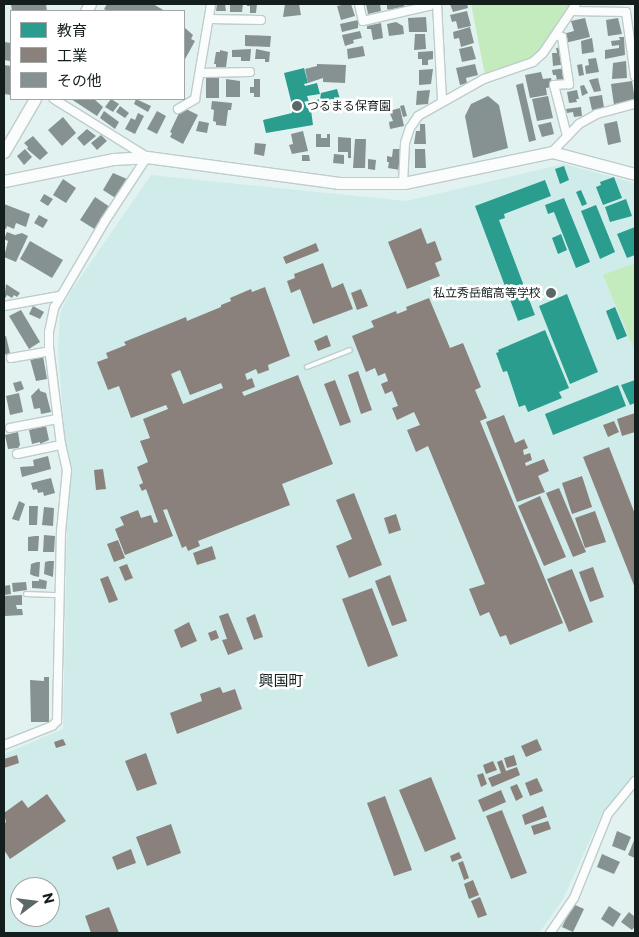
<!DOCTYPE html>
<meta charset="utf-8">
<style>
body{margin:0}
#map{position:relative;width:639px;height:937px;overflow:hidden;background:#e2f2f1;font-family:Commissioner,"Noto Sans JP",sans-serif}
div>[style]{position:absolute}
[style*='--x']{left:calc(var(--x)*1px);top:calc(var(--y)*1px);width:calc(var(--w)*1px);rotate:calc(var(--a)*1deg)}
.built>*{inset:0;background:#cfecea}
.green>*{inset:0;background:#c4ebbe}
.schools>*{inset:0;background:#2a9d8f}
.industry>*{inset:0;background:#8a817c}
.building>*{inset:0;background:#869192}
.roads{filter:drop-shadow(1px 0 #bfcccb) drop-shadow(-1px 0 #bfcccb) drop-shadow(0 1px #bfcccb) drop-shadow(0 -1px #bfcccb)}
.lane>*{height:4px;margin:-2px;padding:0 2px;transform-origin:2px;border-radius:2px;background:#fbfdfd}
.street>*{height:8px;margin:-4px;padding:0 4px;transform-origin:4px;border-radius:4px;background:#fbfdfd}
.secondary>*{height:11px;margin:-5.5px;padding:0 5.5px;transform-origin:5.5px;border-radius:5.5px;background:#fbfdfd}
.dots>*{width:14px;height:14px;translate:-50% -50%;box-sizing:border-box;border:2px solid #fff;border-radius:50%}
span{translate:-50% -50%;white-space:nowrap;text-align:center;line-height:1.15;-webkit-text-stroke:5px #fff;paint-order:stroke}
.poi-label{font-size:12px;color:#131e1d}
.left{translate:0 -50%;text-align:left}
.right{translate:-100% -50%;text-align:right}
.quarter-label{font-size:15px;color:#131e1d}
.frame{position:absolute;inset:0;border:5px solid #131e1d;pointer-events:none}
.legend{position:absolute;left:10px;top:10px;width:175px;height:90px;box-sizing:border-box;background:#fff;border:1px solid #a1a5a5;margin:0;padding:6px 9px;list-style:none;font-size:15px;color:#131e1d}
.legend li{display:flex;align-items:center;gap:10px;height:25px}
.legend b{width:25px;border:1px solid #a1a5a5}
.north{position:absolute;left:10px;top:877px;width:50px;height:50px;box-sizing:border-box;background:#fff;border:1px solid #a1a5a5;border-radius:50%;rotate:75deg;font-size:14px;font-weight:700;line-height:20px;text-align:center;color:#131e1d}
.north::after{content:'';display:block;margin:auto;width:18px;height:22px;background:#5b6867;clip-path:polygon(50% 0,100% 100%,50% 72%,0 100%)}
</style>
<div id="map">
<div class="built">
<i style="clip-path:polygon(evenodd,564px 164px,635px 183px,635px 774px,603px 812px,562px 901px,539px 933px,4px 933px,4px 754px,63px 729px,67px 527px,72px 468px,65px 441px,58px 350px,60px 313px,71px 291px,151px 175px,406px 201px,564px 164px,20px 887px,50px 887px,50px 917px,20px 917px,20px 887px)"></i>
</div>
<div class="green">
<i style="clip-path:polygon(471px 4px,576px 4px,540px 55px,527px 65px,485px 75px)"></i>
<i style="clip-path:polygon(635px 263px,635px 351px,603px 275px)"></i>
</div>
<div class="schools">
<i style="clip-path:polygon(304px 68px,308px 83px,304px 84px,305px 86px,317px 83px,320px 94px,307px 96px,309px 102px,320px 99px,321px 93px,337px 89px,342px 106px,326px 110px,323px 107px,311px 110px,313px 125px,266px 133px,263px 120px,292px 113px,293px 109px,284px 73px)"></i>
<i style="clip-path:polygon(564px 166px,569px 180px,560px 184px,555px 169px)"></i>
<i style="clip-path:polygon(614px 177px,622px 198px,603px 205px,596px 187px,601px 185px,600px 182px)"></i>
<i style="clip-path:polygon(545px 180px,551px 196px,504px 214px,505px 218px,499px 220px,535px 315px,518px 321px,475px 206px)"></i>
<i style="clip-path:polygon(581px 190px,587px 204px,582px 206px,576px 192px)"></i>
<i style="clip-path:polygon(564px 198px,590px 262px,576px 268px,554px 212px,548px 214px,545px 205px)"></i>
<i style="clip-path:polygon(626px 199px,632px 216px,610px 222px,605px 207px)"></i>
<i style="clip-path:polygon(596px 205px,615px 252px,600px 259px,581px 211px)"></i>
<i style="clip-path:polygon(635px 227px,635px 255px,627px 258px,617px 234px)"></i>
<i style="clip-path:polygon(561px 234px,567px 250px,558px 254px,552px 238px)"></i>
<i style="clip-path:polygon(567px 294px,598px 372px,570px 384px,539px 306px)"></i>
<i style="clip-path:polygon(615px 307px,627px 336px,617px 340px,606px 311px)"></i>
<i style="clip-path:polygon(545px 330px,569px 388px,559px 392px,562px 398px,528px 412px,525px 405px,519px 407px,507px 371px,503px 372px,496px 353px,499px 352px,498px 350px)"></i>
<i style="clip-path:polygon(635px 380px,635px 403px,630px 405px,621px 385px)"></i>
<i style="clip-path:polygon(618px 385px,626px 406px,553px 435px,545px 414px)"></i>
</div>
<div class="industry">
<i style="clip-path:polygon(421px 228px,427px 244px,435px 241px,442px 260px,435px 263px,440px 276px,407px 289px,388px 242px)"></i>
<i style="clip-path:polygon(316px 243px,319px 251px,286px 264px,283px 257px)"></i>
<i style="clip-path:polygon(323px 263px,332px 288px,343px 283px,353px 309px,313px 324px,300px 289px,291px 293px,287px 281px,295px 278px,294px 274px)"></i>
<i style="clip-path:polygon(evenodd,265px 287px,290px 356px,268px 365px,269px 370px,258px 374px,256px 369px,245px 374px,247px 380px,252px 378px,255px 387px,242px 392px,244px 396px,298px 375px,333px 464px,282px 484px,290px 505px,198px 541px,200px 546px,188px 551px,186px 546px,182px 548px,167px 509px,163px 510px,173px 536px,125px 555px,115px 529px,124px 525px,120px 517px,138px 510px,141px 518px,151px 515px,154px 523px,158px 522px,146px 489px,142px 491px,139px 485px,143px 483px,137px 467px,148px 462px,140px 441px,150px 438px,143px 419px,168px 409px,166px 405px,131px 418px,119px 386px,108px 390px,97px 362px,108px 358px,106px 353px,126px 345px,124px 342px,186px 317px,187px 321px,221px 307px,221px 305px,231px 301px,230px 298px,251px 289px,252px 292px,265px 287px,180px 370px,190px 395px,221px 383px,223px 388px,183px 404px,171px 374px,180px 370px)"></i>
<i style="clip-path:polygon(361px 289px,368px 306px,357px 310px,351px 293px)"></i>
<i style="clip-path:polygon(429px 298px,450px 348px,463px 343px,481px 387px,475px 390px,487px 418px,480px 421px,563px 623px,510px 645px,506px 635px,500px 637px,489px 612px,480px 616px,469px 589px,485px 584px,428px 446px,416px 452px,407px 430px,420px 425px,414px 412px,397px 420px,392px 408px,398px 406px,392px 391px,385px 394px,381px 384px,388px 381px,385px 373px,378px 376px,375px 368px,366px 372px,352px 336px,374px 327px,371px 321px,396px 311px,397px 314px,407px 310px,406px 307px)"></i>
<i style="clip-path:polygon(327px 335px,331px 346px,318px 351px,314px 341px)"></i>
<i style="clip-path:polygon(358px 371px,372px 410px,361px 414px,348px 375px)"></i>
<i style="clip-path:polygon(335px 380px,351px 422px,340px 426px,324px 384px)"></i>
<i style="clip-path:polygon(635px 413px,635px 432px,622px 436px,617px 419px)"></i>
<i style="clip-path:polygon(504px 415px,515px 443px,524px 439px,528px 448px,523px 450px,524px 455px,530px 453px,532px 460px,525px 463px,526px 466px,544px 459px,549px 471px,538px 476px,545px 492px,517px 502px,486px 422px)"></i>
<i style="clip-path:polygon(614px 421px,619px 432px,608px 437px,603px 425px)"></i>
<i style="clip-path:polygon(609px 447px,635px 514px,635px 588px,583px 457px)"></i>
<i style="clip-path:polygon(103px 469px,106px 489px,96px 490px,94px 470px)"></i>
<i style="clip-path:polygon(582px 476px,592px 507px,572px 514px,562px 483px)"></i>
<i style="clip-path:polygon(559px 488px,586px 552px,573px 557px,546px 493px)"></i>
<i style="clip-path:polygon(354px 493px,382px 565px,349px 578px,336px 546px,352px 539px,336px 500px)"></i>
<i style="clip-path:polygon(540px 496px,566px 557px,544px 566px,518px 506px)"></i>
<i style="clip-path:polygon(595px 511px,606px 542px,585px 548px,575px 518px)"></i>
<i style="clip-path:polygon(396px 514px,401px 530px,389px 534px,384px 518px)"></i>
<i style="clip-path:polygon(118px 540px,125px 558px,114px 562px,107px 544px)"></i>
<i style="clip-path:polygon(212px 546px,216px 559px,197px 565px,193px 553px)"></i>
<i style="clip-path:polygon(127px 564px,133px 578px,125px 581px,119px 567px)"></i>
<i style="clip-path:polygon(593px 567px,604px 597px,590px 602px,579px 572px)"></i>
<i style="clip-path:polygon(572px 569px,593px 622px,569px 632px,547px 579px)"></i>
<i style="clip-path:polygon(390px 575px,407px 621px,392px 626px,375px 581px)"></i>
<i style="clip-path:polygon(108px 576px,118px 600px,109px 603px,100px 579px)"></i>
<i style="clip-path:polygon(372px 588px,398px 656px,368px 667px,342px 599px)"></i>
<i style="clip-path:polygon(228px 613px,243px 649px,228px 655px,222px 640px,227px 639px,219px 616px)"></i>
<i style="clip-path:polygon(255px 614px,263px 637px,254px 640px,246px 618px)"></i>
<i style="clip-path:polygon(189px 622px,197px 641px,181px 648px,174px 630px)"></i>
<i style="clip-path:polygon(216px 630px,219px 638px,211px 641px,208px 633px)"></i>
<i style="clip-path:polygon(220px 687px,223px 693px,235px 689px,242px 709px,177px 734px,170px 713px,202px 701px,200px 694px)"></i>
<i style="clip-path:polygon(63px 739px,66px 745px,56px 748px,54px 742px)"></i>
<i style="clip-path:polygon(537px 739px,542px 750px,526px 757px,521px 746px)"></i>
<i style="clip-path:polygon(146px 753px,157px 784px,137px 791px,125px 761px)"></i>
<i style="clip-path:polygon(17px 755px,19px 763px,4px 768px,4px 759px)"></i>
<i style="clip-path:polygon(514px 755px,517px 765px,507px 768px,504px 758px)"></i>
<i style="clip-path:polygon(502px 760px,506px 771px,517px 767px,520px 775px,492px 787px,488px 778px,501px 773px,497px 762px)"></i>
<i style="clip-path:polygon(493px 761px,497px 770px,486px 774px,483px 765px)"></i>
<i style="clip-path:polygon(483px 773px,487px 784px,481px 787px,477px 775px)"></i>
<i style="clip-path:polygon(431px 777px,456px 839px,425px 852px,399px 790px)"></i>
<i style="clip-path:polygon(537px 778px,543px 791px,530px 796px,525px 783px)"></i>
<i style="clip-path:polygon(517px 784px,523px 797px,516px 801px,510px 787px)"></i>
<i style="clip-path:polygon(501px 790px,506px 802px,483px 812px,478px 800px)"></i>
<i style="clip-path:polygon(47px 794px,66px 821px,10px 859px,4px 850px,4px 824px,6px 822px,4px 813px,22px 800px,28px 808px)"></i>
<i style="clip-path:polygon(385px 796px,412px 870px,394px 876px,367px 803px)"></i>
<i style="clip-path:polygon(543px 806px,547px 817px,525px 825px,522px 815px)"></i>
<i style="clip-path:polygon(502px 810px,527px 873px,511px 879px,486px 816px)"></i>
<i style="clip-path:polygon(548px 821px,551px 829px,534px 835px,531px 826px)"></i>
<i style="clip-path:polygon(171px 824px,181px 853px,147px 866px,136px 837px)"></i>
<i style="clip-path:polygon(131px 849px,136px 863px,117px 870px,112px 857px)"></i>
<i style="clip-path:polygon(459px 852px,462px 858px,452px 862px,450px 856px)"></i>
<i style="clip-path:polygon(463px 861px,469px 878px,464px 880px,458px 863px)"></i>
<i style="clip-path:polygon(473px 880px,479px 895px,469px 899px,464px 884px)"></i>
<i style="clip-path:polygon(480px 897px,487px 915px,478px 918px,471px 901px)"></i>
<i style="clip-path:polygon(109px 907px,119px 933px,91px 933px,85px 916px)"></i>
</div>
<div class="building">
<i style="clip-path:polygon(11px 4px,46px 4px,47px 11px,12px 11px)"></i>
<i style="clip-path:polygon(107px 4px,153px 4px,165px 11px,107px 11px,104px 9px)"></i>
<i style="clip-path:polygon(217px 4px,225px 4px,226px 11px,216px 11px)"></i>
<i style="clip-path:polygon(230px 4px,243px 4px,242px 12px,230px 12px)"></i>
<i style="clip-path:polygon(247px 4px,257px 4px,256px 13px,250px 13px,250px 6px,247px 6px)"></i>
<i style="clip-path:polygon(285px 4px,299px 4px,301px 15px,283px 17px)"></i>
<i style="clip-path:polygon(346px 4px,351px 4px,355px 16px,341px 20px,337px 6px)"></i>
<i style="clip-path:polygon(366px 4px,380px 4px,381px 11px,368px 14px)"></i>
<i style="clip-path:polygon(387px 4px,404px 4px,405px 8px,390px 10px,387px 9px)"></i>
<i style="clip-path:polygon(450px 4px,467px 4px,468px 8px,453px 12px)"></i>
<i style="clip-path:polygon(467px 11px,471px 26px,458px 29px,456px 21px,452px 22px,450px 15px)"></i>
<i style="clip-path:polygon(426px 17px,427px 32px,409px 32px,408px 18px)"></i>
<i style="clip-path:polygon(585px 18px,590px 37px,565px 43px,563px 34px,574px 31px,571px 21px)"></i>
<i style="clip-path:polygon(618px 18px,622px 34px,608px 36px,606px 20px)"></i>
<i style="clip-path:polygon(358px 20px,358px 28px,342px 32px,340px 24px)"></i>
<i style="clip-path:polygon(396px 22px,403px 26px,404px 34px,389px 36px,387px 24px)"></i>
<i style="clip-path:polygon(381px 23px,383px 38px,373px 40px,371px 29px,367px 29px,367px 26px)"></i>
<i style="clip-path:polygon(184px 27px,193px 35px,191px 39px,195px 41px,184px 61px)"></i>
<i style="clip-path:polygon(470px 27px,474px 43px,461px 47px,459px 38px,454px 39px,453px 32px)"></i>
<i style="clip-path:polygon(360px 31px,362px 38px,353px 40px,354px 43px,345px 46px,342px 35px)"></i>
<i style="clip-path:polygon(415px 34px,425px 34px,426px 49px,414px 50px)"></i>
<i style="clip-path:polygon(245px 35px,271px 36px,270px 47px,245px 46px)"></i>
<i style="clip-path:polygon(619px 37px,624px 37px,625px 55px,605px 59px,605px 50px,619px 48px,619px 45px,612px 46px,611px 41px,620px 40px)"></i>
<i style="clip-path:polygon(592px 38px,594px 52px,582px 54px,581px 41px)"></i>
<i style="clip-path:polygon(4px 42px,11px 43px,10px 61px,4px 60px)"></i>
<i style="clip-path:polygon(363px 46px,365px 56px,348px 59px,347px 49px)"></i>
<i style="clip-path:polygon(472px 46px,476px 59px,462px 62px,459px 49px)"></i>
<i style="clip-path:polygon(563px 47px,566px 64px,553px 66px,552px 53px,557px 53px,556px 48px)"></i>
<i style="clip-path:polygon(251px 49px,250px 61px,241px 61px,241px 57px,232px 57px,232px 50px)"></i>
<i style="clip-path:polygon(256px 49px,270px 52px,269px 62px,265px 62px,265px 59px,255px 59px)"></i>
<i style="clip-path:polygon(220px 50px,228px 52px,226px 67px,216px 67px,216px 64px,214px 64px,216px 52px,220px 52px)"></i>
<i style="clip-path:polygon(433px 51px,433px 59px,428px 60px,428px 65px,422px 65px,422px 59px,418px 59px,418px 52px)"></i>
<i style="clip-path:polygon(596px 58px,599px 72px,586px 74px,585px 66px,589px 65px,588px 59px)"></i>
<i style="clip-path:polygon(626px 61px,627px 78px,612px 79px,613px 63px)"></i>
<i style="clip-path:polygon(317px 64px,346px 65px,345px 83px,323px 82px,323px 78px,308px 83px,305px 69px,317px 66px)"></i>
<i style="clip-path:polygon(475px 64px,478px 75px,466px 78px,467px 83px,460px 85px,456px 68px)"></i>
<i style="clip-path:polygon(582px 64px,584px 75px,579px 76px,577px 65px)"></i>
<i style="clip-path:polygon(4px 65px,11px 66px,11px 95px,4px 94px)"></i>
<i style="clip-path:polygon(565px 68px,567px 79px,557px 81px,556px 75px,553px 75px,552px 70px)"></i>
<i style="clip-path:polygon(433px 69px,431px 84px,419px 85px,419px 70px)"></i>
<i style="clip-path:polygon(541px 72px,543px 79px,551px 78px,553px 87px,546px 88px,547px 95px,530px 98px,525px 75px)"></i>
<i style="clip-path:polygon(206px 78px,219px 78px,219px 98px,206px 98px)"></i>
<i style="clip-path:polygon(598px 78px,601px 91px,594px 92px,589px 80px)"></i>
<i style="clip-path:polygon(226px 79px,240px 81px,240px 97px,226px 97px)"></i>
<i style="clip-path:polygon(254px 79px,260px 79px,260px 97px,254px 97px,254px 93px,250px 93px,250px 87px,254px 87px)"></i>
<i style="clip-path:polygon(632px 81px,635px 100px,614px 105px,611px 84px)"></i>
<i style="clip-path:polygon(523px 83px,536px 140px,529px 142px,516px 85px)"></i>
<i style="clip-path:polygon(584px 85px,588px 93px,582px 96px,580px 86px)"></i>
<i style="clip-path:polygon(430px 90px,428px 104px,416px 105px,417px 91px)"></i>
<i style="clip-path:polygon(577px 90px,579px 99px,576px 99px,577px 102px,569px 103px,567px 92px)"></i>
<i style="clip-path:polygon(602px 95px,604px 108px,592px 110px,589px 97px)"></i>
<i style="clip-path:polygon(488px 96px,499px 105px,508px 148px,473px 158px,465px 116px,471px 104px)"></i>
<i style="clip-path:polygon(548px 96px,553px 118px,537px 121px,532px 99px)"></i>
<i style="clip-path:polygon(71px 99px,94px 99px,103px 107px,97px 116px)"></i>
<i style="clip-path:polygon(111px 99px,119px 104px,113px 112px,105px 107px)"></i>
<i style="clip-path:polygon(136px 99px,151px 106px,148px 112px,134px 104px)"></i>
<i style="clip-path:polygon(212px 101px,232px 103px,231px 110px,228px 110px,226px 126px,216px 125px,216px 122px,213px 121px,214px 110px,211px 109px)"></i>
<i style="clip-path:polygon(404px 105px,407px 116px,403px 117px,400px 106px)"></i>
<i style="clip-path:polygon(120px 106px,129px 113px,125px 118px,116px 112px)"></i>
<i style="clip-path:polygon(182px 107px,198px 115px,183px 144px,170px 137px,172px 133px,170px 132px)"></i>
<i style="clip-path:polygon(581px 107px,582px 116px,574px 117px,573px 112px,567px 113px,566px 109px)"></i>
<i style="clip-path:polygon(400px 108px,404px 126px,390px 129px,389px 122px,393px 121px,389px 111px)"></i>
<i style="clip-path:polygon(104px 111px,119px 122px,115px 129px,100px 118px)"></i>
<i style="clip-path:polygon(157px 111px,166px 116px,157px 134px,147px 129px)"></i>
<i style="clip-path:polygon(138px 113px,144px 116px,135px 134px,125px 129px,131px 118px,135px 120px)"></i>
<i style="clip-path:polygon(63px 117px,76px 133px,62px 146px,48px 130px)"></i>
<i style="clip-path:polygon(199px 121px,209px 123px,207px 133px,196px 131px)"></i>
<i style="clip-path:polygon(617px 121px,621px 142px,608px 145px,604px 124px)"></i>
<i style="clip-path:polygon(551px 122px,554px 134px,542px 137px,538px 125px)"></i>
<i style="clip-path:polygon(420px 124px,425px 124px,426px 144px,414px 144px,416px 131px,420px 131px)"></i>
<i style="clip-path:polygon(87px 129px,96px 136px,84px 146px,77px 138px)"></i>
<i style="clip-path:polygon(303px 131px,308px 151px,292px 154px,289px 145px,293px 144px,291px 134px)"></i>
<i style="clip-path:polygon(316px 134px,321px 134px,321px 138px,327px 138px,327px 134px,330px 134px,330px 147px,316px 147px)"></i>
<i style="clip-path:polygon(101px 135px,107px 141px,97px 150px,91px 143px)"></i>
<i style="clip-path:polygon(33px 136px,48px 153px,40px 160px,27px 149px,28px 147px,24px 143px)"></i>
<i style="clip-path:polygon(338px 137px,351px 138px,351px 158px,348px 158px,348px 152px,338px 152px)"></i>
<i style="clip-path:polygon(355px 139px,366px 139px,365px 168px,353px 168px)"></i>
<i style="clip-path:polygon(255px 143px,266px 144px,264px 156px,254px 154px)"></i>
<i style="clip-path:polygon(25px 149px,32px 157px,24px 165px,17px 156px)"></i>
<i style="clip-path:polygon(393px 149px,402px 149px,400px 170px,388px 168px,389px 162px,387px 162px,387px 156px,392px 157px)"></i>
<i style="clip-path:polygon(415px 149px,425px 149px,426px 168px,415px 168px)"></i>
<i style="clip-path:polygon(334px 154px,344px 155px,344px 164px,333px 163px)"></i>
<i style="clip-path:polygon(302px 155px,309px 155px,310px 161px,302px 161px)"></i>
<i style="clip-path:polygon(368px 159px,376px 160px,375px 170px,368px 169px)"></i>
<i style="clip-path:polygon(113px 173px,127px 179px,117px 199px,103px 190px)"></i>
<i style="clip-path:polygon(63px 179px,76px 188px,66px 203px,53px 195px)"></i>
<i style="clip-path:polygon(44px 194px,53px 199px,48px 206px,40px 201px)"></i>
<i style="clip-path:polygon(95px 197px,110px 207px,96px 230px,80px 220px)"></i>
<i style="clip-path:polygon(4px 204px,30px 214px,26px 227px,16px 223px,14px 229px,7px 226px,6px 229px,4px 228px)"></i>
<i style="clip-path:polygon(39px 215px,48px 220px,43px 228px,34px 223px)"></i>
<i style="clip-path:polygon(7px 232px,15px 235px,22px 233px,28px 236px,16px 262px,4px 257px,8px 241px,4px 239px)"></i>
<i style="clip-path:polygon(30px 241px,63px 260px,52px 278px,20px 259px)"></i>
<i style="clip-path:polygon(6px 284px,20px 293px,17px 297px,14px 295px,12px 298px,7px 295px,4px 300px)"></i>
<i style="clip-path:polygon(33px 306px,44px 312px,40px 319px,29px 314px)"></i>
<i style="clip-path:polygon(21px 310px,40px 342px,29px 349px,9px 316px)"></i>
<i style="clip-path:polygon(6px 336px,10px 353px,4px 355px,4px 337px)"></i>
<i style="clip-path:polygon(43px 356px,47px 379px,36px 381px,30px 359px)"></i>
<i style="clip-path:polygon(21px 381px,24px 389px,16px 392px,13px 383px)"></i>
<i style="clip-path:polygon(39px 388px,40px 391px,46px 393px,51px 412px,41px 414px,40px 408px,34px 409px,31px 396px)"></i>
<i style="clip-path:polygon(19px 393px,23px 412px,10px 415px,6px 396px)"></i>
<i style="clip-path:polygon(46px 426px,49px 440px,40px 444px,40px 442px,32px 444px,29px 430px)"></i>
<i style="clip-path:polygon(18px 432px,20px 445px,18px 448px,8px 449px,5px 435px)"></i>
<i style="clip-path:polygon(48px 456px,51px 469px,22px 477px,20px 467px,34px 466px,33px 460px)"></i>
<i style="clip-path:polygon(51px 478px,55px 493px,44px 496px,43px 492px,38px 493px,37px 489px,33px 490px,31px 483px)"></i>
<i style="clip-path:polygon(19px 501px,25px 504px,19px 521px,12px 519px)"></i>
<i style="clip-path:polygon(29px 506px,38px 506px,37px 525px,29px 525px)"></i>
<i style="clip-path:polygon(44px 507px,54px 508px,53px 526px,42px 525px)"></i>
<i style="clip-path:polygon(44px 535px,55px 536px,54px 552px,43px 552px)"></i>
<i style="clip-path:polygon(35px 536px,39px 536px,38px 551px,28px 551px,28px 537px)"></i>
<i style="clip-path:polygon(49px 561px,54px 561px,53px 577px,44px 574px,45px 562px)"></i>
<i style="clip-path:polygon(37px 562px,40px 562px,39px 577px,34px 576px,30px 574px,31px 564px)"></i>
<i style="clip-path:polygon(39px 579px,47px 581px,46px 589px,32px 588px,32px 581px,39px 581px)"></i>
<i style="clip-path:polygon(26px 582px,27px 590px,13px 592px,12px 583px)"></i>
<i style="clip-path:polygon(10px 585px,11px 594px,4px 595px,4px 586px)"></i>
<i style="clip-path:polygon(22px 595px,22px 605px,16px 605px,17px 609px,22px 609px,23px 615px,5px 616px,4px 596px)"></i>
<i style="clip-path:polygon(44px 677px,49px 677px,49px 722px,31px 722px,30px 680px,44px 681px)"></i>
<i style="clip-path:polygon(617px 831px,631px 837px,625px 851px,612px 846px)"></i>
<i style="clip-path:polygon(635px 838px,635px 858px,628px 855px)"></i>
<i style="clip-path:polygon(602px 854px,620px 862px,614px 874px,597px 867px)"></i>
<i style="clip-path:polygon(573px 904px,584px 909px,573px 932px,562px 927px)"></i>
<i style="clip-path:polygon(609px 906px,621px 914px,613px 927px,601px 919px)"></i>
<i style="clip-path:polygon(629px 912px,635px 917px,635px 926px,632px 930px,621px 922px)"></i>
</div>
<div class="roads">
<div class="lane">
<i style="--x:307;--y:367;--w:46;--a:-21.6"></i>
<i style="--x:26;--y:594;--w:33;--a:2"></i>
</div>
<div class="street">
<i style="--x:359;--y:4;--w:17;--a:77"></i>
<i style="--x:363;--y:21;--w:68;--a:-12.8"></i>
<i style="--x:429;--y:6;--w:2;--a:-90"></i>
<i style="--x:437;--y:4;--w:97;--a:87"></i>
<i style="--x:572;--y:11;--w:54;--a:1.1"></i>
<i style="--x:626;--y:12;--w:65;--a:82"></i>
<i style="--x:210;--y:19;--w:51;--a:1.1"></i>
<i style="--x:556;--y:35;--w:6;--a:18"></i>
<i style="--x:562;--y:37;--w:48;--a:81.5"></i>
<i style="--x:569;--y:84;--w:15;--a:176"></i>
<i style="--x:554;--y:85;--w:53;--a:75.7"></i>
<i style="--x:200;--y:73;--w:50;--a:-1.1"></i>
<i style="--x:178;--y:109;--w:20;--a:-30"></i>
<i style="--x:195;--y:99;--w:96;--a:-80.4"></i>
<i style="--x:552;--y:152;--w:39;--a:-46"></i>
<i style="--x:579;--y:124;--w:21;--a:-29"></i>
<i style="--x:597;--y:114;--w:39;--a:-15"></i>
<i style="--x:403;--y:183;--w:40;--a:-87.1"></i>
<i style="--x:405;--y:143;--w:16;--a:-72"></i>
<i style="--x:410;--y:128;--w:14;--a:-56"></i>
<i style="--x:418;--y:116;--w:76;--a:-29.3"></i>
<i style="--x:484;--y:79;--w:52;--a:-19.1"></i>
<i style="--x:533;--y:62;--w:13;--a:-42"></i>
<i style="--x:543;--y:53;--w:59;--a:-56"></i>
<i style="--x:4;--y:306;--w:56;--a:-10.3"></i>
<i style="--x:11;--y:358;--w:39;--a:-10"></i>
<i style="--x:10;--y:428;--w:48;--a:-10.8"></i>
<i style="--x:17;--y:454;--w:45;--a:-11.6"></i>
<i style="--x:4;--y:745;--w:52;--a:-21.6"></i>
<i style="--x:52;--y:726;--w:7;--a:-45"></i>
<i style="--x:57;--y:721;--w:189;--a:-88.8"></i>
<i style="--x:61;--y:532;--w:62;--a:-84.5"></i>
<i style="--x:67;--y:470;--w:26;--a:-103"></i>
<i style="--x:61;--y:445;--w:99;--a:-97"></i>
<i style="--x:49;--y:347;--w:15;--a:-90"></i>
<i style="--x:49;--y:332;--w:25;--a:-78"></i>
<i style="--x:54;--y:308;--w:101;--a:-59.6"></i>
<i style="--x:105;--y:221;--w:77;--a:-56.7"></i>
<i style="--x:147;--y:157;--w:110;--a:-148.1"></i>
<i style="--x:550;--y:933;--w:42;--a:-55.6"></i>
<i style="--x:574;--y:898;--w:91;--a:-68"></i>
<i style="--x:608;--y:814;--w:43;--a:-50.7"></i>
</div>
<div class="secondary">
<i style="--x:86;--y:11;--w:8;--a:-60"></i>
<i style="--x:4;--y:152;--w:61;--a:-59.7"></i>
<i style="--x:4;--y:181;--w:111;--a:-11.4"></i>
<i style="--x:113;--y:159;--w:34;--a:-3"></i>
<i style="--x:147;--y:157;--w:194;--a:7.7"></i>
<i style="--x:339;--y:183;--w:65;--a:0"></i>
<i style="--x:404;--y:183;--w:151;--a:-11.8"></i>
<i style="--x:552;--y:152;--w:86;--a:14.8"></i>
</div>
</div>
<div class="dots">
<i style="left:297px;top:106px;background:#5b6867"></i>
<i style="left:551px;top:293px;background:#5b6867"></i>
</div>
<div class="poi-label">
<span class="left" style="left:307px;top:106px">つるまる保育園</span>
<span class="right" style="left:541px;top:293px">私立秀岳館高等学校</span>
</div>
<div class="quarter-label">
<span style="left:281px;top:681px">興国町</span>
</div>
<div class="frame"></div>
<ul class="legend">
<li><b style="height:14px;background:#2a9d8f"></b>教育</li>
<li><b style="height:14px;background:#8a817c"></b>工業</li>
<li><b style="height:14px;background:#869192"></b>その他</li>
</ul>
<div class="north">N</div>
</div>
